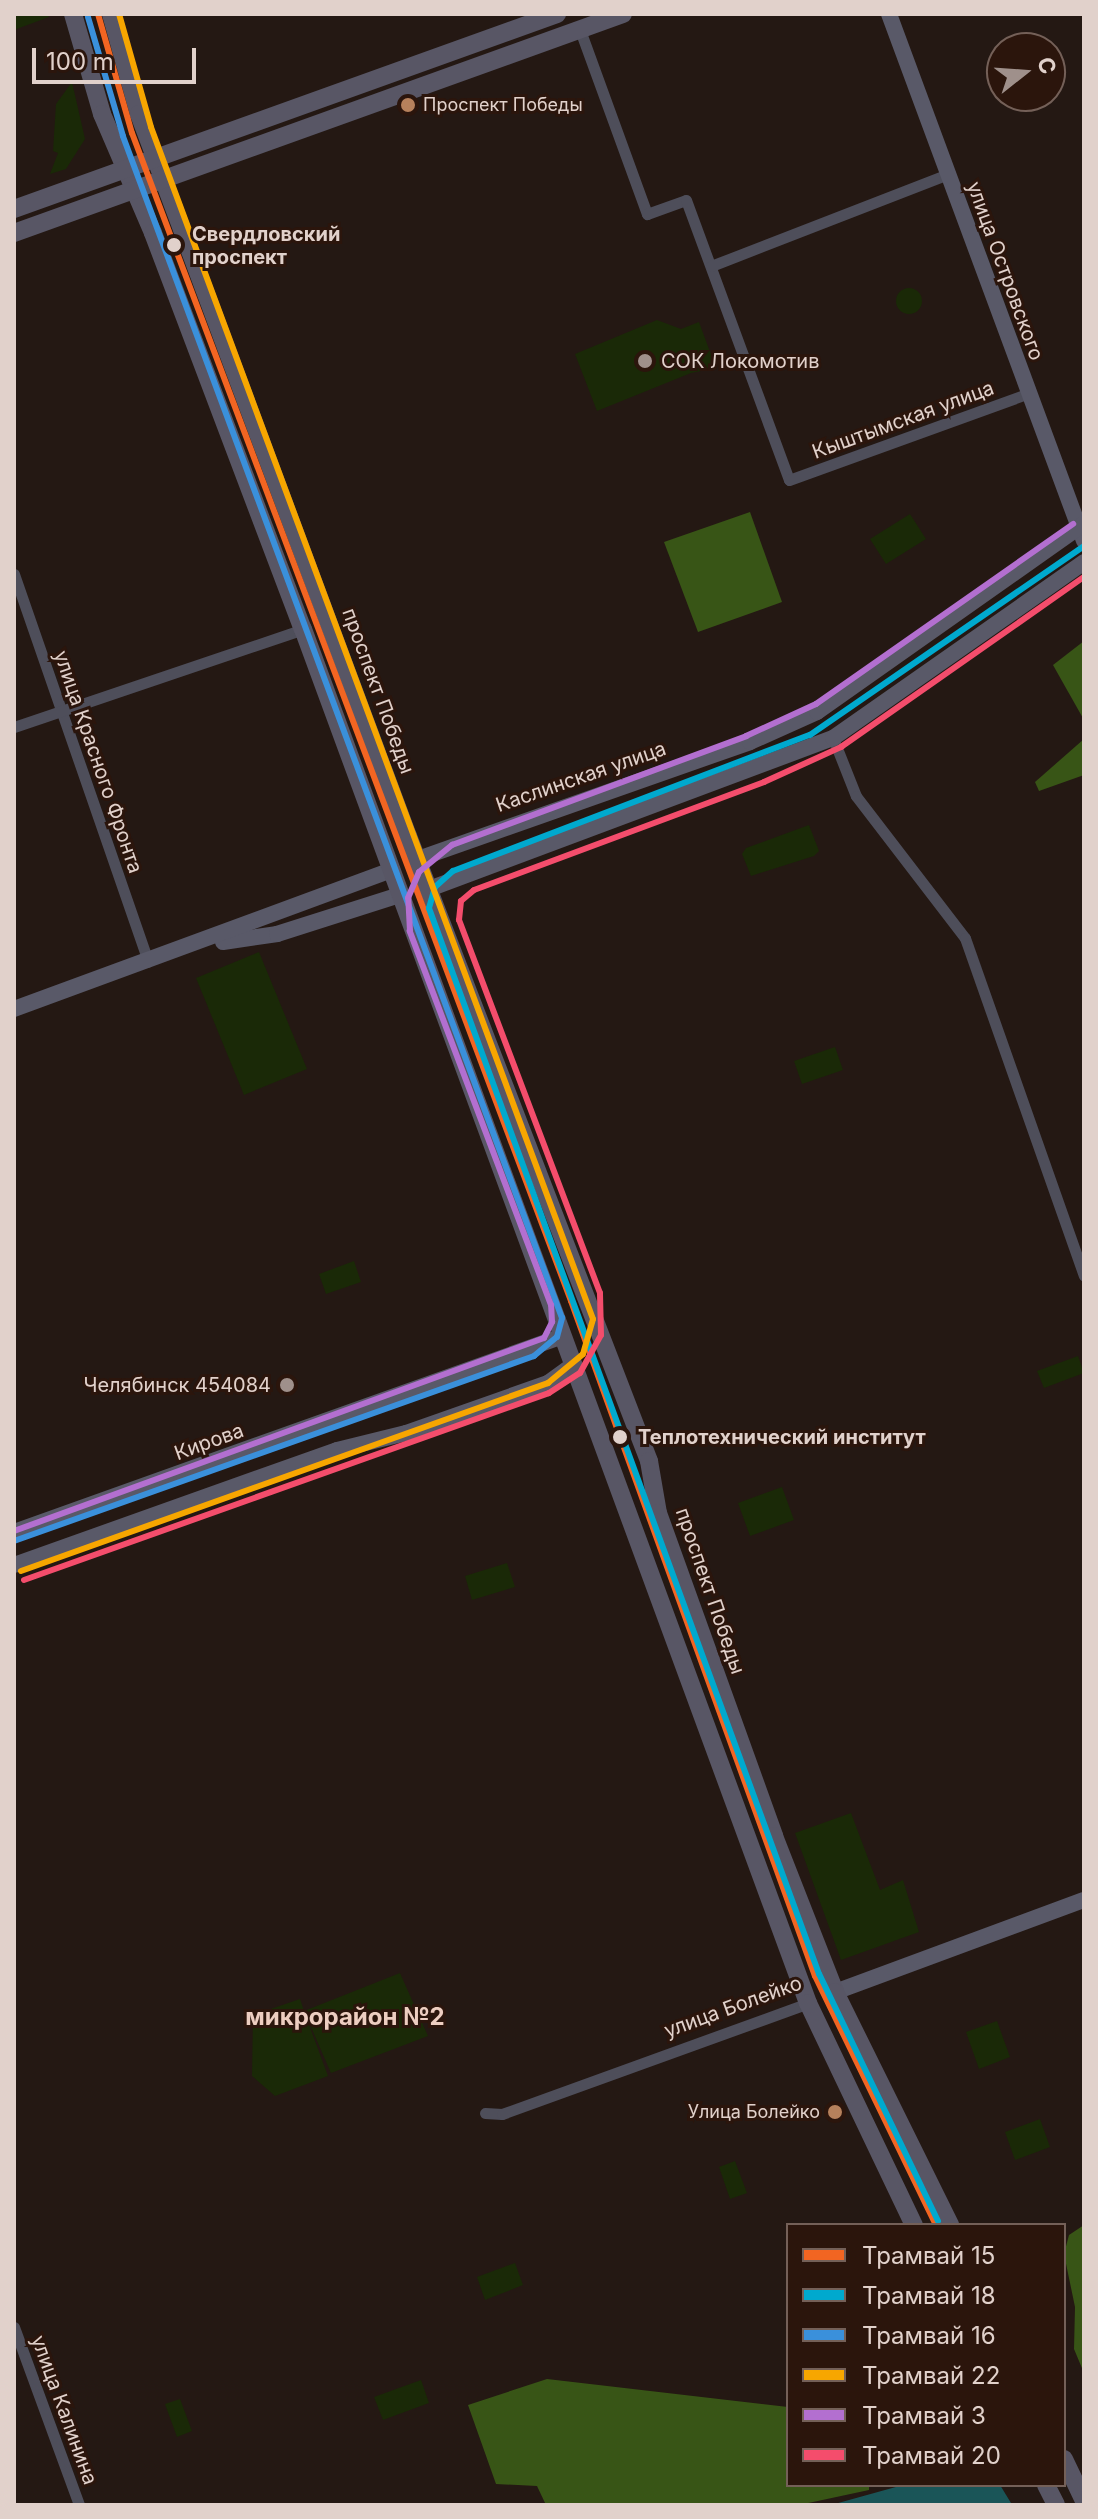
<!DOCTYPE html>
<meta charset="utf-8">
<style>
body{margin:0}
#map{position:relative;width:1098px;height:2519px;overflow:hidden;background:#241813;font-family:Inter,sans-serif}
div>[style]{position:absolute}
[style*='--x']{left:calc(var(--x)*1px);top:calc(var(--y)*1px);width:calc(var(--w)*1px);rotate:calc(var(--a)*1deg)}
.green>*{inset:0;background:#1a2907}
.round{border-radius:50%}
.forest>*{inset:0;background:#385516}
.water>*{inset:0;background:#1a5558}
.street>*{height:11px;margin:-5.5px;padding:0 5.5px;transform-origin:5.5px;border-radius:5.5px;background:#4e4e5a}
.secondary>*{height:16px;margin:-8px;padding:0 8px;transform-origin:8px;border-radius:8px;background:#595968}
.primary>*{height:18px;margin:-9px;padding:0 9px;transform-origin:9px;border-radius:9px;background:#585665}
.tram-1>*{height:6px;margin:-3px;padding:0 3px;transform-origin:3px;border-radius:3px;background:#f26522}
.tram-2>*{height:6px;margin:-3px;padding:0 3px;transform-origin:3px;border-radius:3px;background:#00a9ce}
.tram-3>*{height:6px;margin:-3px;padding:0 3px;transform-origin:3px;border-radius:3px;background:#3a90db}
.tram-4>*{height:6px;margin:-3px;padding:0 3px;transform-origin:3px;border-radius:3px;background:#f7a600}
.tram-5>*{height:6px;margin:-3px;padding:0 3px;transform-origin:3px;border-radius:3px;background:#b36fd0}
.tram-6>*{height:6px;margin:-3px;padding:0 3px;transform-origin:3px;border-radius:3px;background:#f44d6c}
.dots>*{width:22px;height:22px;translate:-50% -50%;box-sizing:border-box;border:4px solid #2b150c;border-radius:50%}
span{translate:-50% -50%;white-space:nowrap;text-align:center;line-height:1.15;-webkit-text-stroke:6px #2b150c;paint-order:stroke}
.bus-label{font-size:18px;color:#e1d1cb}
.left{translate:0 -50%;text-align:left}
.right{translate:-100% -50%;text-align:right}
.stop-label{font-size:20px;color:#e1d1cb;font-weight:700}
.street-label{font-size:20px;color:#e1d1cb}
.poi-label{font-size:20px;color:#e1d1cb}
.quarter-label{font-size:24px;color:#edcec1;font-weight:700}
.frame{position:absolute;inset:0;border:16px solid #e1d1cb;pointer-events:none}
.legend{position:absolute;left:786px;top:2223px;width:280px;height:264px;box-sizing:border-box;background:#2b150c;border:2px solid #746058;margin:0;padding:10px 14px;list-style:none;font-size:24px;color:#e1d1cb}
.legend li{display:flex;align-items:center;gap:16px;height:40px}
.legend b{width:40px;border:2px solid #746058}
.north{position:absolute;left:986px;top:32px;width:80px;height:80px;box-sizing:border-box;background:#2b150c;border:2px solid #746058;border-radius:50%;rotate:73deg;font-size:22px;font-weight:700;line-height:32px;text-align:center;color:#e1d1cb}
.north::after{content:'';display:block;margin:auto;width:28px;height:36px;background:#9f908b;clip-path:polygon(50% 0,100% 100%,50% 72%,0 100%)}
.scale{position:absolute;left:32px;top:48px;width:164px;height:36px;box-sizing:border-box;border:4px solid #e1d1cb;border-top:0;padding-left:10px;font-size:24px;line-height:28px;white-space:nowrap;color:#e1d1cb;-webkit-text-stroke:6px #2b150c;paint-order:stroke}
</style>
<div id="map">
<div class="green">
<i style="clip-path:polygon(14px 14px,48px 14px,49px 17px,14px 30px)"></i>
<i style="clip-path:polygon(72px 82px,85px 139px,66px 169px,50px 174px,58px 153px,53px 151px,56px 104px)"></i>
<i class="round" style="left:896px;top:288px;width:26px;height:26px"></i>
<i style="clip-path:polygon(657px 320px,681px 329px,699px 322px,716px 368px,691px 373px,597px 411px,575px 354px)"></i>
<i style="clip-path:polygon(910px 514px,926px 539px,886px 564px,870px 539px)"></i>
<i style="clip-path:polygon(809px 825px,819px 851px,814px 856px,751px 876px,742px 854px,746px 848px)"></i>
<i style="clip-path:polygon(259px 952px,307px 1069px,244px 1095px,196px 978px)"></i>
<i style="clip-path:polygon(835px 1047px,843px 1070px,802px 1084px,794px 1061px)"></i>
<i style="clip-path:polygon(354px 1261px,361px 1282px,326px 1294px,319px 1274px)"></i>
<i style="clip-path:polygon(1078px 1356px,1084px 1373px,1044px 1388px,1037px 1371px)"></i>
<i style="clip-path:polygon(782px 1487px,794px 1520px,750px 1536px,738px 1503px)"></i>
<i style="clip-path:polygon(507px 1563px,515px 1587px,472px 1600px,465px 1576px)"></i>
<i style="clip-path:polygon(851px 1813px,880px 1890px,903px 1880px,919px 1932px,841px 1960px,795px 1833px)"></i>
<i style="clip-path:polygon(400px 1973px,428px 2036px,331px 2073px,304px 2011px,328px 2076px,275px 2096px,252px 2076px,253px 2015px,300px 1999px,304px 2011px)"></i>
<i style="clip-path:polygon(997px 2021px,1010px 2057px,979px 2069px,966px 2032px)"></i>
<i style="clip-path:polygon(1040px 2119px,1050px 2147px,1015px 2160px,1005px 2132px)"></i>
<i style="clip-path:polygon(735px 2161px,747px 2193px,730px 2199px,719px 2167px)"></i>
<i style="clip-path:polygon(515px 2263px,523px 2285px,485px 2300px,477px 2277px)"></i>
<i style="clip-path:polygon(421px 2380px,429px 2403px,383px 2420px,374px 2397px)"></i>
<i style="clip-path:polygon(180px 2399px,192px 2431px,177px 2437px,165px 2404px)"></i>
</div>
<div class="forest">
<i style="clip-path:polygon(750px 512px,782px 602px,698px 632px,664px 542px)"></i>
<i style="clip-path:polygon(1084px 641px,1084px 720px,1053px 665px)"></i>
<i style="clip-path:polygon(1084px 739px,1084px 775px,1039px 791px,1035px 782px)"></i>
<i style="clip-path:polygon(1084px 2225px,1084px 2373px,1074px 2349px,1075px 2307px,1064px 2254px,1069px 2235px)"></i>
<i style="clip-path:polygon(547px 2379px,788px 2407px,788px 2485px,869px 2485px,869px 2490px,799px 2505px,546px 2505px,537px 2486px,496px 2484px,468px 2405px)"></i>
</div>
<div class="water">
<i style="clip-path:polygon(903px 2485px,1000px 2485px,1011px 2503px,1084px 2505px,831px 2505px)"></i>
</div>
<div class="street">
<i style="--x:580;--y:30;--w:196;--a:70"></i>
<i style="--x:647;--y:214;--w:41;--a:-19.7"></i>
<i style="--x:686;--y:200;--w:298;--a:69.8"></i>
<i style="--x:789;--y:480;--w:255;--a:-19.9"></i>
<i style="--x:711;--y:266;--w:254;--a:-21.2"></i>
<i style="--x:14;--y:574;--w:410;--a:70.9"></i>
<i style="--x:14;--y:727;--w:305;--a:-18.7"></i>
<i style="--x:833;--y:738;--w:62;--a:68.4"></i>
<i style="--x:856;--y:796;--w:179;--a:52.5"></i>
<i style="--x:965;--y:938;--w:358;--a:70.6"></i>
<i style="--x:485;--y:2113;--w:17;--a:3"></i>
<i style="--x:502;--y:2114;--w:326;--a:-19.9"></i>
<i style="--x:14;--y:2327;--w:189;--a:69.9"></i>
</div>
<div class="secondary">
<i style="--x:889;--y:14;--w:562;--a:69.69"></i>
<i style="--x:418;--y:859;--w:352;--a:-19.4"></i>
<i style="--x:750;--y:742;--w:73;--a:-24.1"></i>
<i style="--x:817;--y:712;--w:327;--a:-35.2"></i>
<i style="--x:429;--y:889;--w:431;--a:-20.5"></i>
<i style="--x:833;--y:738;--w:307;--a:-35"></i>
<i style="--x:223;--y:942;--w:55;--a:-8.4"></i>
<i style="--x:277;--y:934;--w:129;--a:-17.6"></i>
<i style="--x:14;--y:1009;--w:403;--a:-20.2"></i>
<i style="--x:14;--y:1532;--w:583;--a:-19.65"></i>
<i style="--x:14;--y:1565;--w:343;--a:-19.6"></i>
<i style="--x:337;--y:1450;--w:71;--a:-13.8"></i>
<i style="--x:406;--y:1433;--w:151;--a:-19.4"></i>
<i style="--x:548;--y:1383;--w:32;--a:-36"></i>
<i style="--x:835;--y:1992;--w:265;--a:-20.3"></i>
</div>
<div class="primary">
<i style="--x:73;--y:14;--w:104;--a:73.8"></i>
<i style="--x:102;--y:114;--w:129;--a:66.8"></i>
<i style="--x:153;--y:233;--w:423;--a:69.3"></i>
<i style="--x:303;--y:629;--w:1464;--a:69.82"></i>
<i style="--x:808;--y:2003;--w:246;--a:64.5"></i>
<i style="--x:111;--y:14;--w:104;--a:74.4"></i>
<i style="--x:139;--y:114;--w:770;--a:69.57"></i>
<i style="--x:408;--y:836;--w:670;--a:68.91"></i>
<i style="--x:649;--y:1461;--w:53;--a:80.2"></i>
<i style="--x:658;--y:1513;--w:343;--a:70.2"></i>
<i style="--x:774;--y:1836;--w:168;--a:68.6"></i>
<i style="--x:835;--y:1992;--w:260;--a:63.7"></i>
<i style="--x:14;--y:209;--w:577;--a:-19.75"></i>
<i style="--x:14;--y:233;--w:647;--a:-19.78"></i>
<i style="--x:1064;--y:2459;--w:47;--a:64.5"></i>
<i style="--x:1046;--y:2485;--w:22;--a:63"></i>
</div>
<div class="tram-1">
<i style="--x:98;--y:14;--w:124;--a:74.1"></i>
<i style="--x:132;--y:133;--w:1248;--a:69.4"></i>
<i style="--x:571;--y:1301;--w:718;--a:70.13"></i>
<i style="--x:815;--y:1976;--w:277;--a:64.1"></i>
</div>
<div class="tram-2">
<i style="--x:938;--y:2221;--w:274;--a:-115.7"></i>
<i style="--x:819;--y:1974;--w:1135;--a:-110.1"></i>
<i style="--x:429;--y:908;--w:22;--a:-74"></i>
<i style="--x:435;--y:887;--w:24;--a:-42"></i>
<i style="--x:453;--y:871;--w:382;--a:-20.9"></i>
<i style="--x:810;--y:735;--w:333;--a:-34.6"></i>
</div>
<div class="tram-3">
<i style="--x:14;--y:1541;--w:552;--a:-19.58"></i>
<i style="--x:534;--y:1356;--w:30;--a:-40"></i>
<i style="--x:557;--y:1337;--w:20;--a:-75"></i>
<i style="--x:562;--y:1318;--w:1261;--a:-110.38"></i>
<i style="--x:123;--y:136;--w:124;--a:-106.4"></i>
</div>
<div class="tram-4">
<i style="--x:21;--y:1571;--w:560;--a:-19.63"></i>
<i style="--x:548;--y:1383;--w:45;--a:-39.6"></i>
<i style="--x:583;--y:1354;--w:36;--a:-74"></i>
<i style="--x:593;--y:1319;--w:1271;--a:-110.35"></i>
<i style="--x:151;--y:127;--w:117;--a:-105.8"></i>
</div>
<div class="tram-5">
<i style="--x:14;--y:1531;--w:564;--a:-20.01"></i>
<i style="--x:544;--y:1338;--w:18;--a:-63"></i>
<i style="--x:552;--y:1322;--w:17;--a:-93"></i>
<i style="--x:551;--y:1305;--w:400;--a:-110.7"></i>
<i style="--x:410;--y:931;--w:33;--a:-93"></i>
<i style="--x:408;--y:898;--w:28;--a:-67"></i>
<i style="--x:419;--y:872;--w:43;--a:-39.3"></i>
<i style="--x:452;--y:845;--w:314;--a:-20.3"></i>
<i style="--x:746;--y:736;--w:77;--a:-24.6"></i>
<i style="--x:816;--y:704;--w:314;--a:-35"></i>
</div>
<div class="tram-6">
<i style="--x:24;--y:1580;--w:557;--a:-19.61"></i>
<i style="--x:549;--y:1393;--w:37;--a:-33"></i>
<i style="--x:580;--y:1373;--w:43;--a:-61.1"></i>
<i style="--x:601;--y:1335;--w:42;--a:-91.4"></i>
<i style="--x:600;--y:1293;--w:399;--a:-110.7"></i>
<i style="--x:459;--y:920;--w:19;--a:-84"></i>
<i style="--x:461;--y:901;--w:17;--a:-40"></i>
<i style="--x:474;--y:890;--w:309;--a:-20.4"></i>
<i style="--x:764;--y:782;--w:85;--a:-24.4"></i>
<i style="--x:841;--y:747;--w:297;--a:-35"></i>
</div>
<div class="dots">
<i style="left:408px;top:105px;background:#b6815c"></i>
<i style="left:174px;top:245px;background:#e1d1cb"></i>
<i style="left:645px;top:361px;background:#9f908b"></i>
<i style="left:287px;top:1385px;background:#9f908b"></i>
<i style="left:620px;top:1437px;background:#e1d1cb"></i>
<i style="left:835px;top:2112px;background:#b6815c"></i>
</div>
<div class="bus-label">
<span class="left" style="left:423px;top:105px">Проспект Победы</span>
<span class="right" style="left:820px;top:2112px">Улица Болейко</span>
</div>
<div class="stop-label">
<span class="left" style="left:192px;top:246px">Свердловский<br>проспект</span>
<span class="left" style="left:638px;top:1437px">Теплотехнический институт</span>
</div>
<div class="street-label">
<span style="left:1005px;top:271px;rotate:70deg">улица Островского</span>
<span style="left:903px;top:420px;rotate:-20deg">Кыштымская улица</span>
<span style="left:378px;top:691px;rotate:70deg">проспект Победы</span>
<span style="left:98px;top:762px;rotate:71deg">улица Красного Фронта</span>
<span style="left:581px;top:777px;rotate:-19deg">Каслинская улица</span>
<span style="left:209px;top:1442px;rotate:-20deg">Кирова</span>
<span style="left:710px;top:1591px;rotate:71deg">проспект Победы</span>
<span style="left:733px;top:2007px;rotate:-20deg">улица Болейко</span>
<span style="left:64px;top:2410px;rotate:70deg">улица Калинина</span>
</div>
<div class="poi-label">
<span class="left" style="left:661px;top:361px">СОК Локомотив</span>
<span class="right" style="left:271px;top:1385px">Челябинск 454084</span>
</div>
<div class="quarter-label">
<span style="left:345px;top:2017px">микрорайон №2</span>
</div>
<div class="frame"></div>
<ul class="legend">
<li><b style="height:10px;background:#f26522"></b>Трамвай 15</li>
<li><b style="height:10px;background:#00a9ce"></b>Трамвай 18</li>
<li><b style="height:10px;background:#3a90db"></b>Трамвай 16</li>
<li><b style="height:10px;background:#f7a600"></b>Трамвай 22</li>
<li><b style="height:10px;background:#b36fd0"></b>Трамвай 3</li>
<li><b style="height:10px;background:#f44d6c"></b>Трамвай 20</li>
</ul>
<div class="north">С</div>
<div class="scale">100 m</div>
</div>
